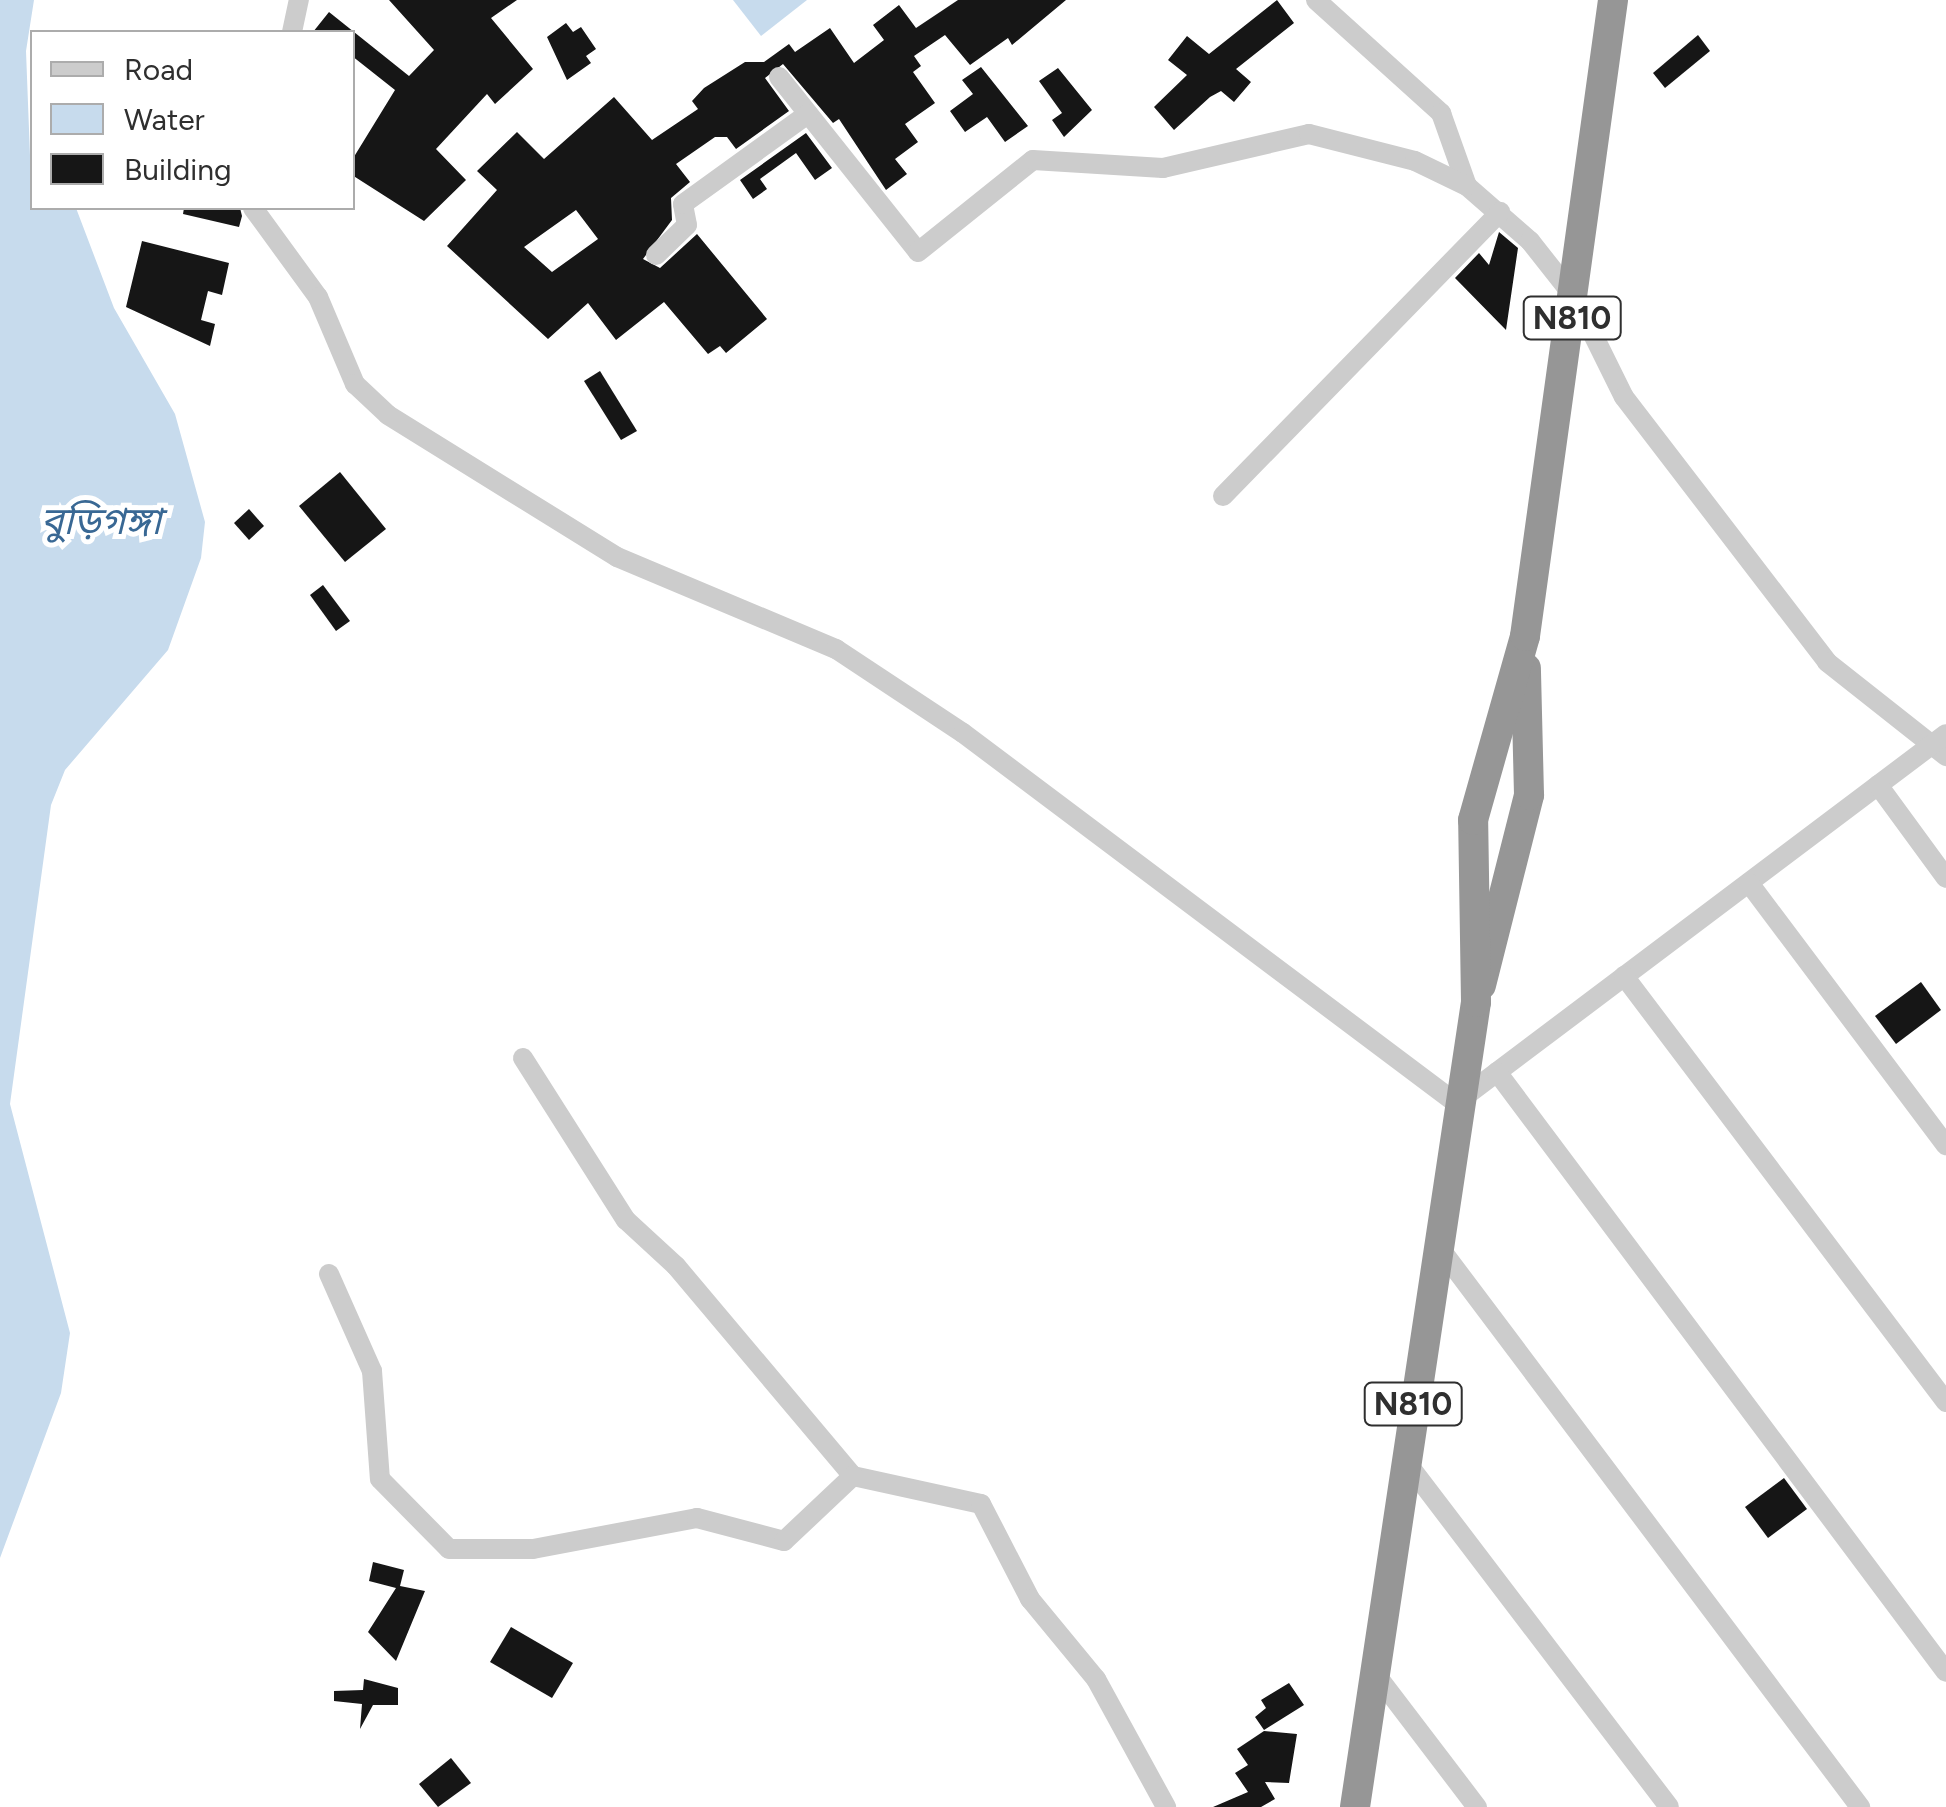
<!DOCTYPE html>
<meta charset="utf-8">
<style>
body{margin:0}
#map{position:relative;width:1946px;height:1807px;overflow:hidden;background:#fff;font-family:Figtree,"Noto Sans Bengali",sans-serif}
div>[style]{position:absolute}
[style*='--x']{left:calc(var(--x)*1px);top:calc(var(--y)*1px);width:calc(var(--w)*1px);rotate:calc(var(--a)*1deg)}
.water>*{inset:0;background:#c7dbed}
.building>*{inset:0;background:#161616}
.minor>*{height:20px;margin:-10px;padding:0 10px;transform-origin:10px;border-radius:10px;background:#ccc}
.highway>*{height:30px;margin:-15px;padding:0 15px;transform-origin:15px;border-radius:15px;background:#969696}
span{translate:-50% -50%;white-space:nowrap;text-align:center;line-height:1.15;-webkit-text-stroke:10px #fff;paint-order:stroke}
.shield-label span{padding:2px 8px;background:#fff;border:2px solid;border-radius:8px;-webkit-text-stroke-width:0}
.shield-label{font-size:32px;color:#2f2f2f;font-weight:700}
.water-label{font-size:38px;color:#396894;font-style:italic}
.legend{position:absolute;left:30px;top:30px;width:325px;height:180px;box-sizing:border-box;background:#fff;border:2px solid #acacac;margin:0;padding:12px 18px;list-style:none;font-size:30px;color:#2f2f2f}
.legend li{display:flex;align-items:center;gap:20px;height:50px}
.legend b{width:50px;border:2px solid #acacac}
</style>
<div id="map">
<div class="water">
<i style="clip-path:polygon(0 0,34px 0,26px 51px,32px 208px,76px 208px,114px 308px,175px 414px,205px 522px,201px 558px,168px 650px,65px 770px,51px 805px,10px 1104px,70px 1333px,61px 1393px,0 1558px)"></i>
<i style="clip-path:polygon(733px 0,807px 0,761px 36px)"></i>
</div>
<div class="building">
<i style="clip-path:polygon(389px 0,517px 0,491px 18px,533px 69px,495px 104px,487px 94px,436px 149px,466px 180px,424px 221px,352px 175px,352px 160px,395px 90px,352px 56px,352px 32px,313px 32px,329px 12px,409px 76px,434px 50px)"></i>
<i style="clip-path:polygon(evenodd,958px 0,1066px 0,1012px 45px,1008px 38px,970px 65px,945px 35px,914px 56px,921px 66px,913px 72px,935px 103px,905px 124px,918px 142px,895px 159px,907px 174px,886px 190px,839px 119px,833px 123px,783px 64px,765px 78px,789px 111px,736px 149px,727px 137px,715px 137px,676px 164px,690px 182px,671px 198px,672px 220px,643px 259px,660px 268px,697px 234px,767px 319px,726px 353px,720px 346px,708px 354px,664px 302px,616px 340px,588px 303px,548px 339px,447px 246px,497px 190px,477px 171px,517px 132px,544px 159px,614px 97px,652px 140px,698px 109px,692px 101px,704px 88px,745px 62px,764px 62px,789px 44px,795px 52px,830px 28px,854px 63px,884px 40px,873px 25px,899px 5px,916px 28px,958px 0,576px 210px,598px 239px,552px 272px,524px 247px,576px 210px)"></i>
<i style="clip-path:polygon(1277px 0,1294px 23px,1236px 69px,1251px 82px,1234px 102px,1221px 91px,1210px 97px,1174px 130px,1154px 107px,1187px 75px,1168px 60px,1187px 36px,1209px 54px)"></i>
<i style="clip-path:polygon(566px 23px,573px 32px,581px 27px,596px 49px,586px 56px,591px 63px,567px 80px,547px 37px)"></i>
<i style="clip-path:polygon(1698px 35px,1710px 51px,1665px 88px,1653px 73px)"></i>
<i style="clip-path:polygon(981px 67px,1028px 126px,1005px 142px,987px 117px,965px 132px,950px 111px,973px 94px,962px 80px)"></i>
<i style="clip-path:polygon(1058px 68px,1092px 110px,1064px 137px,1052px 120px,1062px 113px,1039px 81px)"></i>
<i style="clip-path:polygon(806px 133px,832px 168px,815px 180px,796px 153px,760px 179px,767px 189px,753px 199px,740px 180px)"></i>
<i style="clip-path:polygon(184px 208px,240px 208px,242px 216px,239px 227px,183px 214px)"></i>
<i style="clip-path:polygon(1499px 232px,1518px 248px,1506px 330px,1455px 278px,1479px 253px,1489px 265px)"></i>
<i style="clip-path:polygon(142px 241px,229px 263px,222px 295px,208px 291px,201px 320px,215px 324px,210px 346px,126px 307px)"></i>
<i style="clip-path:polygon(600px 371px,637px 431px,621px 440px,584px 381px)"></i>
<i style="clip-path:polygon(340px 472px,386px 529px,345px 562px,299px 506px)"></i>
<i style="clip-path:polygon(249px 509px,264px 526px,249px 540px,234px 523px)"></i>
<i style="clip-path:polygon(323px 585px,350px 621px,336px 631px,310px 595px)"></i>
<i style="clip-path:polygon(1921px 982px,1941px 1010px,1896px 1044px,1875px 1016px)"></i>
<i style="clip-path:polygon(1784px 1478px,1807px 1509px,1768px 1538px,1745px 1507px)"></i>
<i style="clip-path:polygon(373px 1562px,404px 1570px,400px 1586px,425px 1591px,396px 1661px,368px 1632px,396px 1588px,369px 1581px)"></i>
<i style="clip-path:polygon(511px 1627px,573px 1663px,552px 1698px,490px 1662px)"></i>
<i style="clip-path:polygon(364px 1679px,398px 1688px,398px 1705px,373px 1705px,360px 1729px,362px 1704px,334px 1701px,334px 1691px,363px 1690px)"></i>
<i style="clip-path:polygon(1289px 1683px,1304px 1705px,1264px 1730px,1255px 1717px,1266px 1708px,1261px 1700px)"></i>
<i style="clip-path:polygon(1264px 1731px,1297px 1734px,1289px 1783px,1265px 1782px,1275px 1799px,1261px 1807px,1213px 1807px,1248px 1792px,1235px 1773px,1248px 1765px,1237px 1749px)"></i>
<i style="clip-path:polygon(451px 1758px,471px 1783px,438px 1807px,419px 1784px)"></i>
</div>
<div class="minor">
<i style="--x:1316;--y:0;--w:169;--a:42.1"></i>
<i style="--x:1441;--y:113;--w:77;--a:70.4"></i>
<i style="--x:1467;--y:186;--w:84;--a:41.1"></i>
<i style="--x:1530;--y:241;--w:73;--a:51.7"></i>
<i style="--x:1575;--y:298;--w:110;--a:63.7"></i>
<i style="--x:1624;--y:397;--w:334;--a:52.5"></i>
<i style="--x:1827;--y:662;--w:152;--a:38.3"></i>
<i style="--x:292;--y:32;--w:33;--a:-78"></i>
<i style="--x:779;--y:77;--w:223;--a:51.5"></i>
<i style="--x:918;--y:252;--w:147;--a:-38.7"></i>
<i style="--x:1033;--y:160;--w:130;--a:3.5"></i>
<i style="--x:1163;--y:168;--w:150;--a:-13.1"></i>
<i style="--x:1309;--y:134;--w:109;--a:14.3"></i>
<i style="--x:1415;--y:161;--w:58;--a:25.7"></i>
<i style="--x:253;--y:208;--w:110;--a:53.9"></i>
<i style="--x:318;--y:297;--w:95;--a:67"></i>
<i style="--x:355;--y:384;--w:45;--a:43.2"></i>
<i style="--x:388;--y:415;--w:269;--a:31.8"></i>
<i style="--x:617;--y:557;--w:238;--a:22.8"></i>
<i style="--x:836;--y:649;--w:152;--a:33.5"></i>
<i style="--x:963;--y:733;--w:616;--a:36.89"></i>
<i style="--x:1456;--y:1103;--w:613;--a:-36.98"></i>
<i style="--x:656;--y:255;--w:43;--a:-44.1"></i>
<i style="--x:687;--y:225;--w:21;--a:-101"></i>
<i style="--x:683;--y:204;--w:154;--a:-35.8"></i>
<i style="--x:1223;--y:496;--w:397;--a:-45.7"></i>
<i style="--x:1878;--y:785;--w:115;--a:53.8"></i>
<i style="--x:1749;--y:883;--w:328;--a:53.1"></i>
<i style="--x:1624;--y:976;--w:534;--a:52.92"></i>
<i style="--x:523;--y:1058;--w:192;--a:57.6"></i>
<i style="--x:626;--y:1220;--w:68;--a:42.6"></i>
<i style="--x:676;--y:1266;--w:275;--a:49.9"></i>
<i style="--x:853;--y:1476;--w:131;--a:12.3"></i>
<i style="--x:981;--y:1504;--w:107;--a:62.7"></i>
<i style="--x:1030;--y:1599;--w:104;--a:50.5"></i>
<i style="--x:1096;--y:1679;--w:146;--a:61.3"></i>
<i style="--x:1497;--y:1072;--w:749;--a:53.19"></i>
<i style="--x:1439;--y:1247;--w:701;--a:53.06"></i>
<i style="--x:329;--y:1274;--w:106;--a:66.1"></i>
<i style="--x:372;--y:1371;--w:108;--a:85.8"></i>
<i style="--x:380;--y:1479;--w:98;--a:45.4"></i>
<i style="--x:449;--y:1549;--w:84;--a:0"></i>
<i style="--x:533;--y:1549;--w:167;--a:-10.7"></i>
<i style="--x:697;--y:1518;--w:90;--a:14.8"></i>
<i style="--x:784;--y:1541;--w:95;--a:-43.3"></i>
<i style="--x:1404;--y:1459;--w:437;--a:52.7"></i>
<i style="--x:1374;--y:1672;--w:170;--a:52.7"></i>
</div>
<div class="highway">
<i style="--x:1481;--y:985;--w:196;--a:-75.8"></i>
<i style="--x:1529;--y:795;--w:127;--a:-91.4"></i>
<i style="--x:1355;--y:1807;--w:814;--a:-81.45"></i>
<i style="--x:1476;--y:1002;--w:182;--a:-90.9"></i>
<i style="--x:1473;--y:820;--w:191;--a:-74.2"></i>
<i style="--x:1525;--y:636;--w:642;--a:-82.12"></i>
</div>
<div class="shield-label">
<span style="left:1572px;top:318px">N810</span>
<span style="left:1413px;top:1404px">N810</span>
</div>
<div class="water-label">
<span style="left:101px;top:522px">বুড়িগঙ্গা</span>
</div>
<ul class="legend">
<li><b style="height:12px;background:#ccc"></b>Road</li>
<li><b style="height:28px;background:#c7dbed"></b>Water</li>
<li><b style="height:28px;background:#161616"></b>Building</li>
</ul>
</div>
